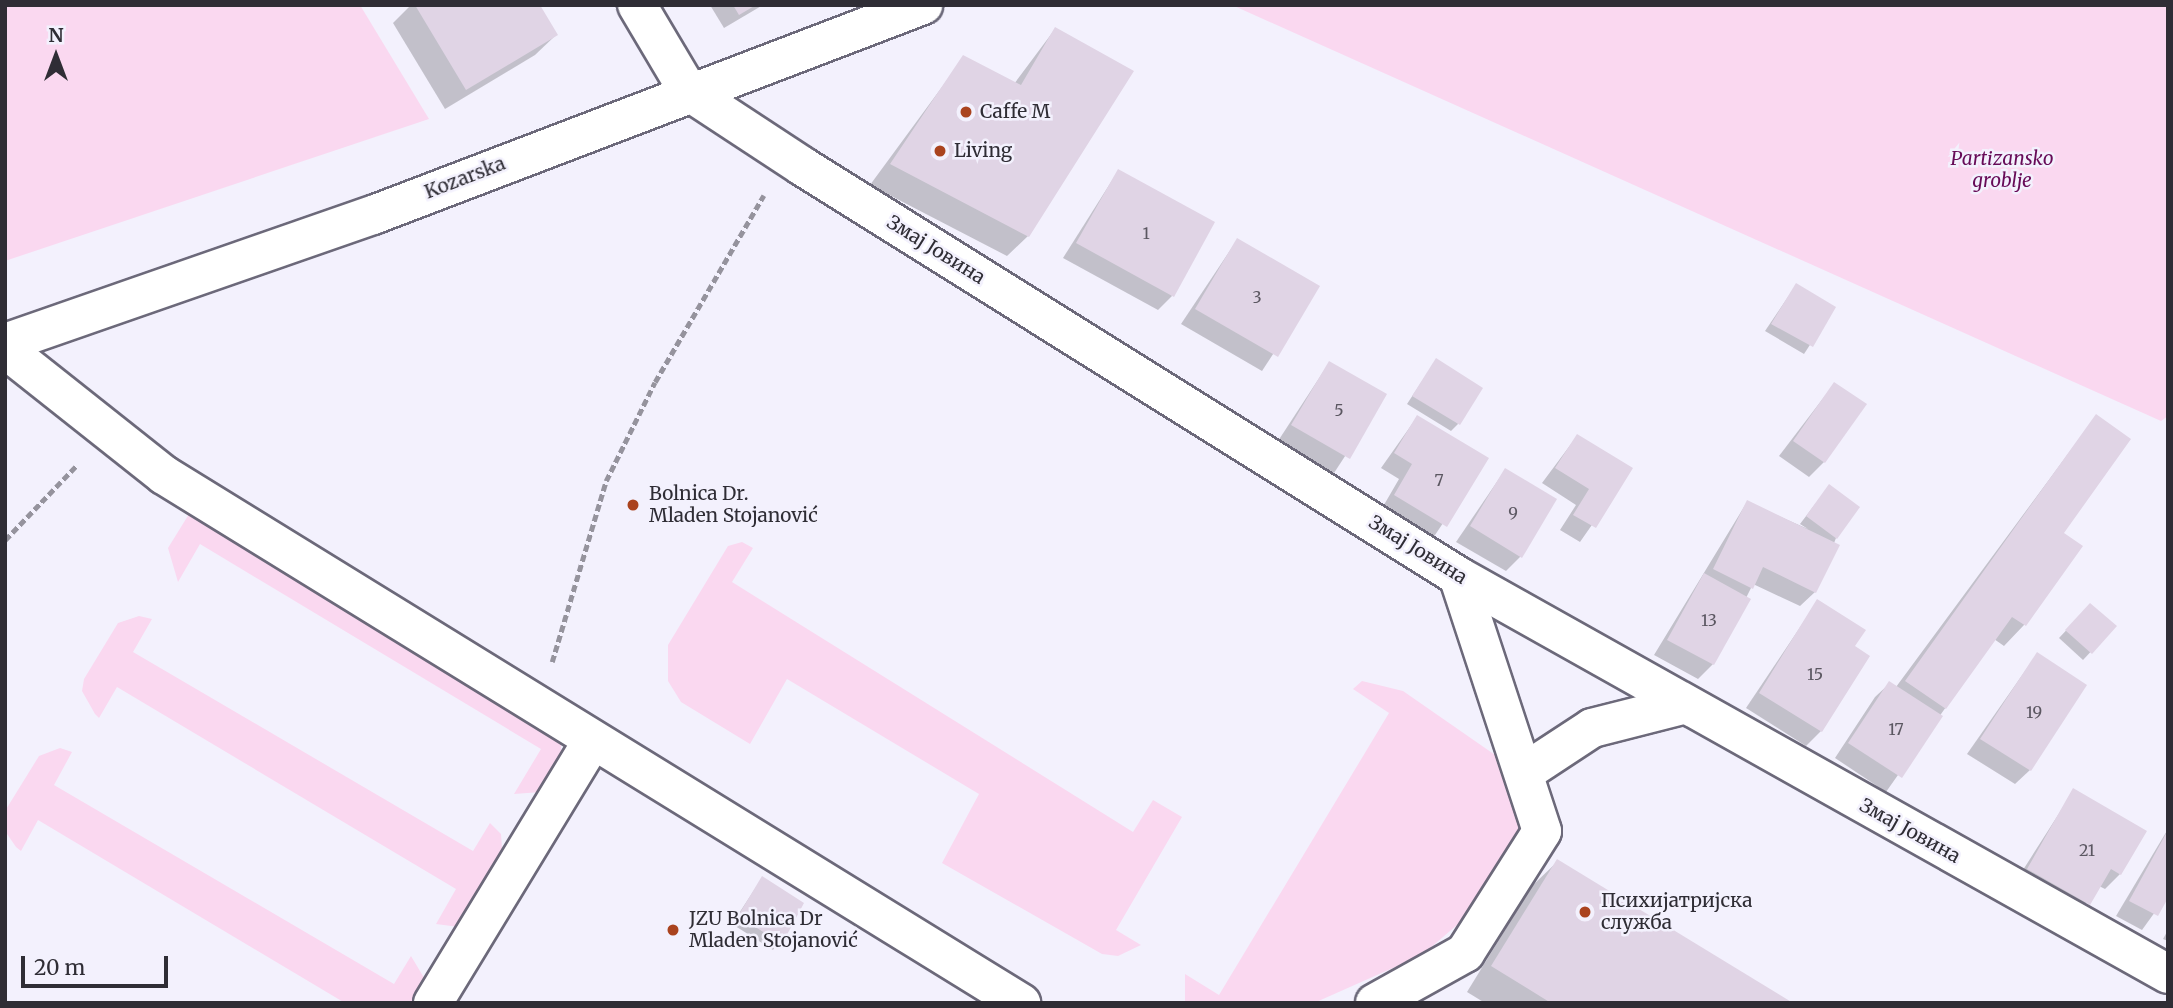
<!DOCTYPE html>
<meta charset="utf-8">
<style>
body{margin:0}
#map{position:relative;width:2173px;height:1008px;overflow:hidden;background:#f3f1fd;font-family:Merriweather,serif}
div>[style]{position:absolute}
[style*='--x']{left:calc(var(--x)*1px);top:calc(var(--y)*1px);width:calc(var(--w)*1px);rotate:calc(var(--a)*1deg)}
.green>*{inset:0;background:#fad8f0}
.shadow>*{inset:0;background:#0003}
.building>*{inset:0;background:#e0d4e5}
.path>*{height:4.5px;margin-top:-2.25px;transform-origin:0;background:repeating-linear-gradient(90deg,#95939d 0 7px,transparent 0 10.5px)}
.roads{filter:drop-shadow(2px 0 #6c697a) drop-shadow(-2px 0 #6c697a) drop-shadow(0 2px #6c697a) drop-shadow(0 -2px #6c697a)}
.minor>*{height:38px;margin:-19px;padding:0 19px;transform-origin:19px;border-radius:19px;background:#fff}
.dots>*{width:19px;height:19px;translate:-50% -50%;box-sizing:border-box;border:4px solid #f3f1fd;border-radius:50%}
span{translate:-50% -50%;white-space:nowrap;text-align:center;line-height:1.15;-webkit-text-stroke:5px #f3f1fd;paint-order:stroke}
.number-label{font-size:16px;color:#5b5761}
.number-label span{-webkit-text-stroke-width:0}
.poi-label{font-size:19px;color:#2f2d35}
.left{translate:0 -50%;text-align:left}
.park-label{font-size:19px;color:#670b58;font-style:italic}
.street-label{font-size:19px;color:#2f2d35}
.frame{position:absolute;inset:0;border:7px solid #2f2d35;pointer-events:none}
.north{position:absolute;left:21px;top:21px;width:70px;height:70px;-webkit-text-stroke:5px #f3f1fd;paint-order:stroke;rotate:0deg;font-size:19px;font-weight:700;line-height:28px;text-align:center;color:#2f2d35}
.north::after{content:'';display:block;margin:auto;width:24px;height:32px;background:#2f2d35;clip-path:polygon(50% 0,100% 100%,50% 72%,0 100%)}
.scale{position:absolute;left:21px;top:956px;width:147px;height:32px;box-sizing:border-box;border:4px solid #2f2d35;border-top:0;padding-left:9px;font-size:21px;line-height:24px;white-space:nowrap;color:#2f2d35;-webkit-text-stroke:5px #f3f1fd;paint-order:stroke}
</style>
<div id="map">
<div class="green">
<i style="clip-path:polygon(5px 5px,360px 5px,429px 119px,5px 261px)"></i>
<i style="clip-path:polygon(1232px 5px,2168px 5px,2168px 416px,2161px 421px)"></i>
<i style="clip-path:polygon(194px 506px,561px 734px,561px 756px,541px 792px,514px 794px,541px 749px,200px 544px,178px 582px,168px 548px)"></i>
<i style="clip-path:polygon(742px 542px,753px 548px,732px 582px,1133px 832px,1153px 800px,1182px 817px,1116px 930px,1141px 945px,1118px 956px,1102px 954px,942px 863px,979px 794px,787px 679px,750px 744px,681px 702px,668px 681px,668px 645px,728px 546px)"></i>
<i style="clip-path:polygon(139px 616px,152px 619px,133px 652px,473px 851px,490px 823px,501px 834px,503px 863px,459px 927px,436px 924px,456px 889px,117px 687px,99px 718px,95px 714px,82px 691px,84px 679px,118px 623px)"></i>
<i style="clip-path:polygon(1362px 681px,1403px 691px,1534px 782px,1537px 803px,1464px 919px,1422px 955px,1314px 1003px,1185px 1003px,1185px 974px,1219px 995px,1389px 713px,1353px 689px)"></i>
<i style="clip-path:polygon(60px 748px,72px 752px,54px 785px,394px 984px,411px 956px,426px 981px,421px 1003px,345px 1003px,38px 820px,21px 851px,16px 847px,5px 831px,5px 811px,39px 756px)"></i>
</div>
<div class="shadow">
<i style="clip-path:polygon(411px 5px,538px 5px,556px 35px,535px 55px,445px 109px,393px 23px)"></i>
<i style="clip-path:polygon(710px 5px,763px 5px,724px 28px)"></i>
<i style="clip-path:polygon(1055px 29px,1028px 236px,1007px 256px,870px 185px,964px 57px,1014px 84px)"></i>
<i style="clip-path:polygon(1118px 171px,1172px 296px,1158px 310px,1063px 258px)"></i>
<i style="clip-path:polygon(1237px 240px,1317px 287px,1262px 371px,1181px 324px)"></i>
<i style="clip-path:polygon(1796px 285px,1834px 308px,1804px 354px,1765px 331px)"></i>
<i style="clip-path:polygon(1436px 360px,1458px 424px,1451px 431px,1407px 404px)"></i>
<i style="clip-path:polygon(1329px 363px,1385px 395px,1334px 473px,1278px 441px)"></i>
<i style="clip-path:polygon(1834px 384px,1824px 462px,1809px 477px,1779px 456px)"></i>
<i style="clip-path:polygon(2096px 416px,2061px 533px,2080px 547px,2024px 625px,2004px 646px,1994px 639px,1886px 792px,1835px 758px,1875px 697px,1890px 683px,1896px 687px)"></i>
<i style="clip-path:polygon(1417px 417px,1486px 459px,1431px 541px,1381px 510px,1399px 479px,1381px 468px)"></i>
<i style="clip-path:polygon(1577px 436px,1631px 469px,1580px 542px,1560px 530px,1576px 505px,1542px 483px)"></i>
<i style="clip-path:polygon(1505px 470px,1521px 556px,1506px 571px,1456px 542px)"></i>
<i style="clip-path:polygon(1829px 486px,1836px 538px,1815px 592px,1800px 606px,1753px 584px,1713px 664px,1698px 679px,1654px 655px,1747px 502px,1808px 529px,1800px 524px)"></i>
<i style="clip-path:polygon(1817px 602px,1821px 731px,1806px 746px,1746px 708px)"></i>
<i style="clip-path:polygon(2090px 605px,2114px 627px,2083px 660px,2059px 638px)"></i>
<i style="clip-path:polygon(2037px 654px,2030px 770px,2015px 784px,1967px 754px)"></i>
<i style="clip-path:polygon(2074px 790px,2120px 874px,2105px 889px,2099px 886px,2074px 918px,2014px 884px)"></i>
<i style="clip-path:polygon(2168px 829px,2168px 894px,2142px 930px,2116px 916px)"></i>
<i style="clip-path:polygon(1558px 861px,1789px 1003px,1485px 1003px,1467px 992px,1532px 886px)"></i>
<i style="clip-path:polygon(762px 878px,802px 904px,773px 950px,732px 924px)"></i>
<i style="clip-path:polygon(2168px 930px,2168px 941px,2163px 939px)"></i>
</div>
<div class="building">
<i style="clip-path:polygon(415px 5px,540px 5px,558px 35px,466px 90px)"></i>
<i style="clip-path:polygon(733px 5px,756px 5px,739px 15px)"></i>
<i style="clip-path:polygon(1055px 27px,1134px 71px,1029px 237px,890px 164px,963px 55px,1021px 85px)"></i>
<i style="clip-path:polygon(1118px 169px,1215px 222px,1174px 297px,1076px 243px)"></i>
<i style="clip-path:polygon(1237px 238px,1320px 286px,1278px 357px,1195px 309px)"></i>
<i style="clip-path:polygon(1796px 283px,1836px 307px,1813px 347px,1771px 324px)"></i>
<i style="clip-path:polygon(1436px 358px,1483px 388px,1460px 425px,1412px 396px)"></i>
<i style="clip-path:polygon(1329px 361px,1387px 394px,1350px 459px,1291px 425px)"></i>
<i style="clip-path:polygon(1834px 382px,1867px 404px,1825px 463px,1793px 441px)"></i>
<i style="clip-path:polygon(2096px 414px,2131px 439px,2064px 533px,2083px 546px,2026px 626px,2012px 617px,1946px 709px,1905px 681px)"></i>
<i style="clip-path:polygon(1417px 415px,1489px 458px,1447px 527px,1394px 495px,1412px 464px,1394px 453px)"></i>
<i style="clip-path:polygon(1577px 434px,1633px 468px,1596px 528px,1573px 515px,1589px 489px,1555px 468px)"></i>
<i style="clip-path:polygon(1505px 468px,1557px 499px,1522px 558px,1470px 526px)"></i>
<i style="clip-path:polygon(1829px 484px,1860px 507px,1837px 539px,1806px 516px)"></i>
<i style="clip-path:polygon(1747px 500px,1840px 545px,1816px 593px,1763px 567px,1753px 589px,1713px 569px)"></i>
<i style="clip-path:polygon(1704px 573px,1751px 599px,1714px 665px,1667px 640px)"></i>
<i style="clip-path:polygon(1817px 599px,1866px 630px,1855px 646px,1870px 656px,1822px 732px,1759px 693px)"></i>
<i style="clip-path:polygon(2090px 603px,2117px 626px,2092px 654px,2065px 630px)"></i>
<i style="clip-path:polygon(2037px 652px,2087px 685px,2031px 771px,1980px 739px)"></i>
<i style="clip-path:polygon(1889px 681px,1943px 716px,1902px 778px,1848px 743px)"></i>
<i style="clip-path:polygon(2073px 788px,2147px 831px,2121px 875px,2111px 869px,2090px 905px,2027px 869px)"></i>
<i style="clip-path:polygon(2168px 830px,2168px 898px,2158px 916px,2129px 901px)"></i>
<i style="clip-path:polygon(1557px 859px,1793px 1003px,1551px 1003px,1491px 966px)"></i>
<i style="clip-path:polygon(762px 876px,804px 903px,782px 944px,738px 916px)"></i>
</div>
<div class="path">
<i style="--x:5;--y:540;--w:104;--a:-46.2"></i>
<i style="--x:552;--y:662;--w:189;--a:-73.4"></i>
<i style="--x:606;--y:481;--w:110;--a:-63.7"></i>
<i style="--x:655;--y:382;--w:216;--a:-59.8"></i>
</div>
<div class="roads">
<div class="minor">
<i style="--x:637;--y:5;--w:100;--a:59.3"></i>
<i style="--x:688;--y:91;--w:136;--a:33.3"></i>
<i style="--x:802;--y:166;--w:774;--a:32.01"></i>
<i style="--x:1458;--y:576;--w:814;--a:29.27"></i>
<i style="--x:5;--y:343;--w:390;--a:-19.2"></i>
<i style="--x:373;--y:215;--w:589;--a:-20.9"></i>
<i style="--x:5;--y:349;--w:203;--a:38.4"></i>
<i style="--x:164;--y:475;--w:1007;--a:31.64"></i>
<i style="--x:1525;--y:772;--w:80;--a:-33.3"></i>
<i style="--x:1592;--y:728;--w:94;--a:-14.2"></i>
<i style="--x:433;--y:1003;--w:304;--a:-58.7"></i>
<i style="--x:1375;--y:1003;--w:103;--a:-29.1"></i>
<i style="--x:1465;--y:953;--w:144;--a:-57.7"></i>
<i style="--x:1542;--y:831;--w:268;--a:-108.2"></i>
</div>
</div>
<div class="dots">
<i style="left:966px;top:112px;background:#aa431e"></i>
<i style="left:940px;top:151px;background:#aa431e"></i>
<i style="left:633px;top:505px;background:#aa431e"></i>
<i style="left:1585px;top:912px;background:#aa431e"></i>
<i style="left:673px;top:930px;background:#aa431e"></i>
</div>
<div class="number-label">
<span style="left:1146px;top:233px">1</span>
<span style="left:1257px;top:297px">3</span>
<span style="left:1339px;top:410px">5</span>
<span style="left:1439px;top:480px">7</span>
<span style="left:1513px;top:513px">9</span>
<span style="left:1709px;top:620px">13</span>
<span style="left:1815px;top:674px">15</span>
<span style="left:2034px;top:712px">19</span>
<span style="left:1896px;top:729px">17</span>
<span style="left:2087px;top:850px">21</span>
</div>
<div class="poi-label">
<span class="left" style="left:980px;top:112px">Caffe M</span>
<span class="left" style="left:954px;top:151px">Living</span>
<span class="left" style="left:649px;top:505px">Bolnica Dr.<br>Mladen Stojanović</span>
<span class="left" style="left:1601px;top:912px">Психијатријска<br>служба</span>
<span class="left" style="left:689px;top:930px">JZU Bolnica Dr<br>Mladen Stojanović</span>
</div>
<div class="park-label">
<span style="left:2002px;top:170px">Partizansko<br>groblje</span>
</div>
<div class="street-label">
<span style="left:465px;top:178px;rotate:-21deg">Kozarska</span>
<span style="left:936px;top:250px;rotate:32deg">Змај Јовина</span>
<span style="left:1418px;top:550px;rotate:32deg">Змај Јовина</span>
<span style="left:1910px;top:831px;rotate:29deg">Змај Јовина</span>
</div>
<div class="frame"></div>
<div class="north">N</div>
<div class="scale">20 m</div>
</div>
